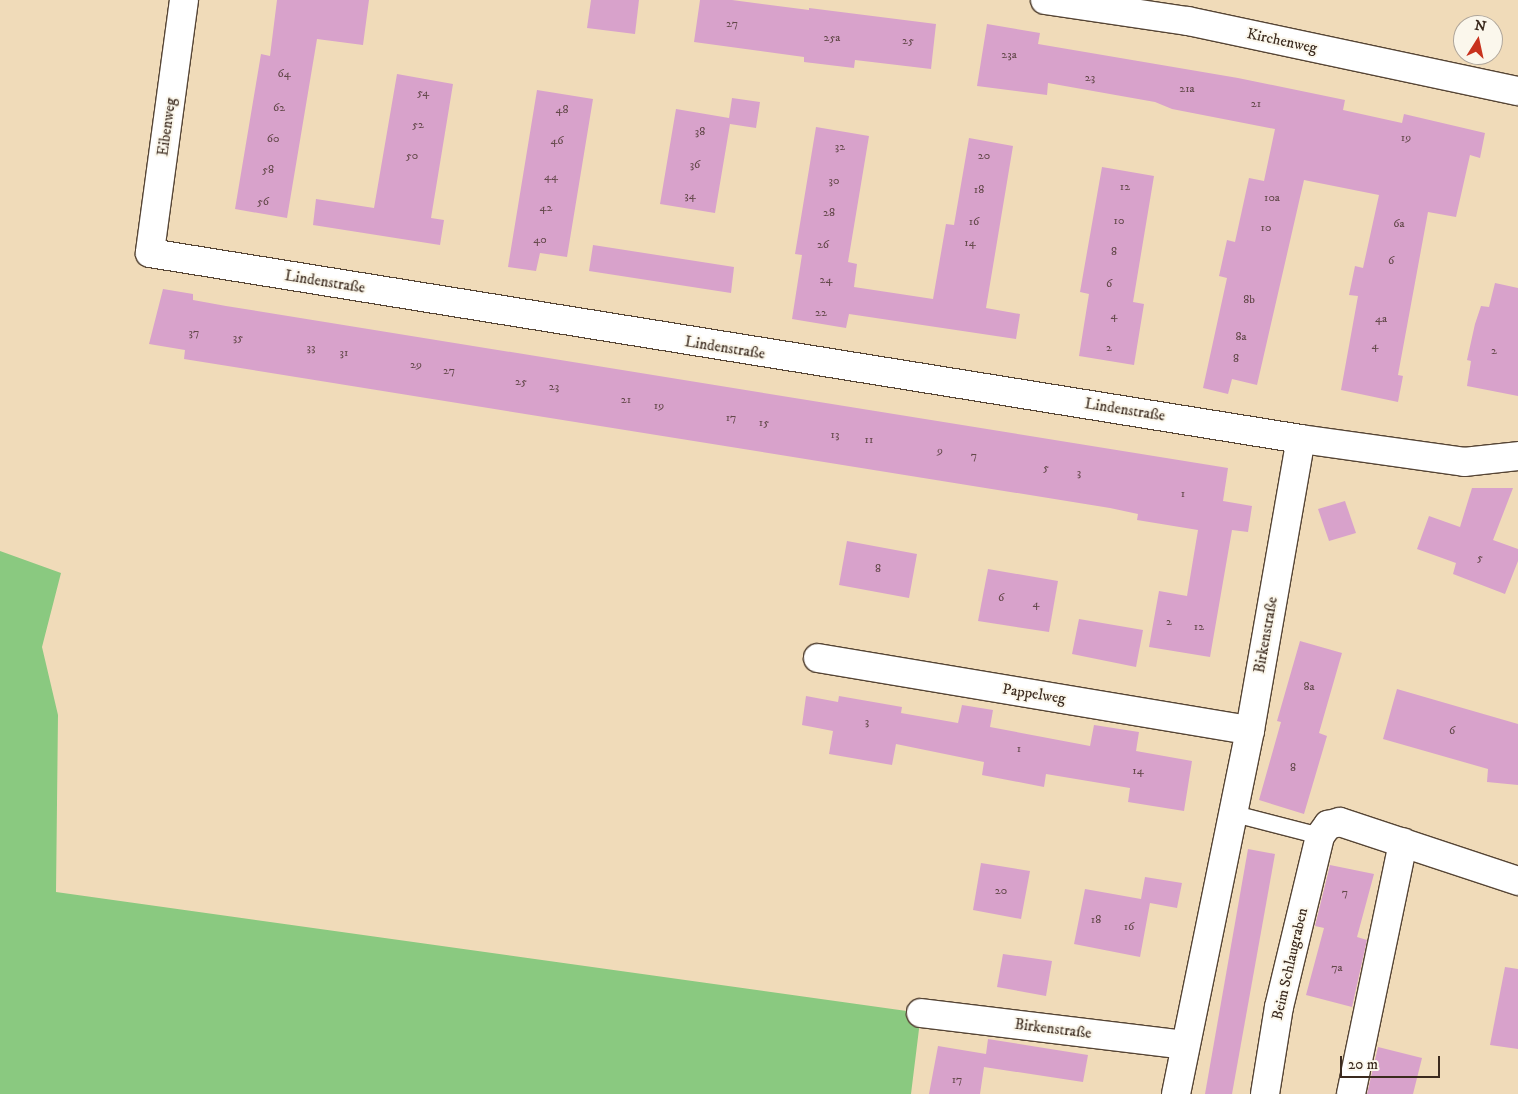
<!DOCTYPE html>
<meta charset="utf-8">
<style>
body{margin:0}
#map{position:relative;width:1518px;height:1094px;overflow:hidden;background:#f0dbb9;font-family:"IM FELL DW Pica",serif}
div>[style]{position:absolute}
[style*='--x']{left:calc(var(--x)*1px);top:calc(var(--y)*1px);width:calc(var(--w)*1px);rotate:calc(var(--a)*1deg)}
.green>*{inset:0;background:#8ac980}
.building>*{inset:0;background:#d8a2cb}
.roads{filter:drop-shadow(1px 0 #564535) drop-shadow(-1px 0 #564535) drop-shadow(0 1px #564535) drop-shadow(0 -1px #564535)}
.service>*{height:16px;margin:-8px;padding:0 8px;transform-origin:8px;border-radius:8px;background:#fff}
.minor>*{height:28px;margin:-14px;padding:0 14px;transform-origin:14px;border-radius:14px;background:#fff}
span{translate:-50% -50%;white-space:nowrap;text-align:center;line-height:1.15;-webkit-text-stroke:4px #fbf7ec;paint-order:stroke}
.number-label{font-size:12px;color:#624849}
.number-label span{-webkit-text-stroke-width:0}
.street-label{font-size:15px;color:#3b2a1e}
.north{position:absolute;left:1453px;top:15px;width:50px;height:50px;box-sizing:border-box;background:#fbf7ec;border:1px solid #aea59a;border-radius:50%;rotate:10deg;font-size:14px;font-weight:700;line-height:20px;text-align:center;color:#3b2a1e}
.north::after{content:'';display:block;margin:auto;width:18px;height:22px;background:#c8321e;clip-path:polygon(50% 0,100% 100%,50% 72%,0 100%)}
.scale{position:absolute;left:1340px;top:1056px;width:100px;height:22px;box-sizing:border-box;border:2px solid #3b2a1e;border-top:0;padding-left:6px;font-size:15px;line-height:18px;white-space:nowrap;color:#3b2a1e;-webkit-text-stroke:4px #fbf7ec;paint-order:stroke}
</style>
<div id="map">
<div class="green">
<i style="clip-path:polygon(0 551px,61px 573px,42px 647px,58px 715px,56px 892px,921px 1013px,911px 1094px,0 1094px)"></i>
</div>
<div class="building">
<i style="clip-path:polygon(277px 0,369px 0,363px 45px,317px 39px,287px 218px,235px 209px,261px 54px,270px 56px)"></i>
<i style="clip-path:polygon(591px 0,639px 0,635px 34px,587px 28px)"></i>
<i style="clip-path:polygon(700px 0,732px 0,809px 10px,809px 8px,936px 24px,931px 69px,855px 60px,854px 68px,804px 62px,804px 57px,694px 42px)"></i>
<i style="clip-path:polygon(987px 24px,1040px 33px,1038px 44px,1238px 78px,1345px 100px,1343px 110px,1402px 123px,1404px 114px,1485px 133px,1480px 158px,1470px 155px,1456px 217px,1428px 212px,1398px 375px,1403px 376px,1398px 402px,1341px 390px,1358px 296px,1349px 295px,1355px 266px,1363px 268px,1379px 195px,1304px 180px,1257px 385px,1232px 379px,1228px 394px,1203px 388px,1227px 278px,1219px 276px,1227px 240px,1235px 242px,1249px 178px,1264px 181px,1275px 129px,1172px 109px,1155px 102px,1048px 83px,1047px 95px,977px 86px)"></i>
<i style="clip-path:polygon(397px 74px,453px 84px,431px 218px,444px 220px,440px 245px,313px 225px,316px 199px,374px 208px)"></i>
<i style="clip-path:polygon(537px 90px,593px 99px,567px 257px,540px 253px,536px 271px,508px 267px)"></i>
<i style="clip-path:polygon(732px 98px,760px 102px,756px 128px,730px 124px,715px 213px,660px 204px,676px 109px,729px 118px)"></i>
<i style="clip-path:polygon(816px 127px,869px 136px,848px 262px,857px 264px,854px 287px,933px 299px,946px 224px,954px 225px,969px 138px,1013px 146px,986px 308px,1020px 314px,1016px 339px,849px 314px,846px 328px,792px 319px,802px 255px,795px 254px)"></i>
<i style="clip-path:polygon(1102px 167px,1154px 176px,1133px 302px,1144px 304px,1134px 365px,1079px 356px,1089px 294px,1080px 292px)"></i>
<i style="clip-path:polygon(593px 245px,734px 267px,731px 293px,589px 271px)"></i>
<i style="clip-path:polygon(1495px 283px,1518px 288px,1518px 396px,1467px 386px,1471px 361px,1467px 360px,1475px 324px,1481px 306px,1489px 307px)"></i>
<i style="clip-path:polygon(163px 289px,193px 294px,193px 300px,226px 306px,1228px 468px,1223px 501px,1252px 506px,1248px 532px,1232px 530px,1210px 657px,1149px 647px,1159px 591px,1187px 596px,1198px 530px,1137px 520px,1138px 514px,1110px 508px,184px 359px,185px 350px,149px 344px)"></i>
<i style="clip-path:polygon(1472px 488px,1513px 488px,1493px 540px,1518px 549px,1518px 561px,1505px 594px,1453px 574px,1456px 563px,1417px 549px,1429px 516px,1460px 527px)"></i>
<i style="clip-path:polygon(1345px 501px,1356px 533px,1329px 541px,1318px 509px)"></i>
<i style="clip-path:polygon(847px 541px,917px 554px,909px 598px,839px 585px)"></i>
<i style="clip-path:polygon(988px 569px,1058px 581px,1049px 632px,978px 621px)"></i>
<i style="clip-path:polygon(1079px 619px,1143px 630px,1136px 667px,1072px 654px)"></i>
<i style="clip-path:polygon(1300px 641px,1342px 653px,1319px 733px,1327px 736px,1304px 814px,1259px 800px,1281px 722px,1277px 721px)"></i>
<i style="clip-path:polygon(1397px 689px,1518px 724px,1518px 785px,1487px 782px,1488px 769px,1383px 739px)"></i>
<i style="clip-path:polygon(806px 696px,838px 702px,839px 696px,902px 707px,901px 713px,958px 723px,962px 705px,993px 710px,990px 727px,1090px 746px,1094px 725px,1139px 732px,1136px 751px,1192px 761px,1184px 811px,1128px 802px,1130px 788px,1046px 774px,1044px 787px,982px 775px,984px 762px,896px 744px,892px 765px,829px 754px,833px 731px,802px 725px)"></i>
<i style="clip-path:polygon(1248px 849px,1275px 854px,1232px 1094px,1205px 1094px)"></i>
<i style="clip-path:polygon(981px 863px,1030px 871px,1021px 919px,973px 910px)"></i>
<i style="clip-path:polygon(1330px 865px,1374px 874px,1357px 937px,1367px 940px,1352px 1007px,1306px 995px,1324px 928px,1315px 926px)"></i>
<i style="clip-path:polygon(1145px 877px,1182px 883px,1177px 908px,1150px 903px,1140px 957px,1074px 944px,1085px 889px,1141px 899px)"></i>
<i style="clip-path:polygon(1003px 954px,1052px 961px,1046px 996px,997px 987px)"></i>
<i style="clip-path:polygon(1505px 967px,1518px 969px,1518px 1049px,1490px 1045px)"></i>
<i style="clip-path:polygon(988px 1039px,1088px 1055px,1083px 1082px,984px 1067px,980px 1094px,929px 1094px,938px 1046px,986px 1054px)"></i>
<i style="clip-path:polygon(1378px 1047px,1422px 1058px,1413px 1094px,1367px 1094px)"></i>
</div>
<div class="roads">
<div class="service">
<i style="--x:1231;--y:813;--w:92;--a:14.5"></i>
</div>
<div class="minor">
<i style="--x:184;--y:0;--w:255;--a:97.7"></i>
<i style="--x:150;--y:253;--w:1166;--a:9.18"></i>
<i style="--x:1045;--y:0;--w:145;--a:8.4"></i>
<i style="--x:1188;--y:21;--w:337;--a:12"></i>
<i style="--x:818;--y:658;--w:438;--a:9.5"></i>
<i style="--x:921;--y:1013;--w:266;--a:6.9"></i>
<i style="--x:1176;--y:1094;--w:371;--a:-78.5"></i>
<i style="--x:1250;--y:730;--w:295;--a:-80.1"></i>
<i style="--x:1301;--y:439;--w:165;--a:8"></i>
<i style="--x:1464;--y:462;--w:54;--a:-6.3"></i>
<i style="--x:1265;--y:1094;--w:88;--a:-80.9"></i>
<i style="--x:1279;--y:1007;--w:176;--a:-76.5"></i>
<i style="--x:1320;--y:836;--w:14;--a:-54"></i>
<i style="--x:1328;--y:825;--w:12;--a:-14"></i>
<i style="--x:1340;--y:822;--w:188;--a:18.3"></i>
<i style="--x:1351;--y:1094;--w:257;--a:-78.3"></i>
</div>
</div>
<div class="number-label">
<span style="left:732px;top:24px">27</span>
<span style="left:832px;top:38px">25a</span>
<span style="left:908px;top:41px">25</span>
<span style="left:1009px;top:55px">23a</span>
<span style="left:284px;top:74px">64</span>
<span style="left:1090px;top:78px">23</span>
<span style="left:1187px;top:89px">21a</span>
<span style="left:423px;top:93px">54</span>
<span style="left:1256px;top:104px">21</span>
<span style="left:279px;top:108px">62</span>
<span style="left:562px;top:110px">48</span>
<span style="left:418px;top:125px">52</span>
<span style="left:700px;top:132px">38</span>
<span style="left:1406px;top:138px">19</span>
<span style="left:273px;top:139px">60</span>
<span style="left:557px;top:141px">46</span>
<span style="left:840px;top:147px">32</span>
<span style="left:412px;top:156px">50</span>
<span style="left:984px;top:156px">20</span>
<span style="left:695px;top:165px">36</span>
<span style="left:268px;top:170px">58</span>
<span style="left:551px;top:177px">44</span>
<span style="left:834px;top:181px">30</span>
<span style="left:1125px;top:187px">12</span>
<span style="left:979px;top:190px">18</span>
<span style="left:690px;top:196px">34</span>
<span style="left:1272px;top:198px">10a</span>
<span style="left:263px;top:202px">56</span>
<span style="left:546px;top:208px">42</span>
<span style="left:829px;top:213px">28</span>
<span style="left:1119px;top:221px">10</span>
<span style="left:974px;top:222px">16</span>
<span style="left:1399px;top:224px">6a</span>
<span style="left:1266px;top:228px">10</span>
<span style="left:540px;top:240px">40</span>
<span style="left:970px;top:243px">14</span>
<span style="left:823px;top:245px">26</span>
<span style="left:1114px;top:252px">8</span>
<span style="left:1391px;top:261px">6</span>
<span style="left:826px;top:280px">24</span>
<span style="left:1109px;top:284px">6</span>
<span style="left:1249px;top:300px">8b</span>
<span style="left:821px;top:313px">22</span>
<span style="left:1114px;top:316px">4</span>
<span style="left:1381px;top:319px">4a</span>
<span style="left:194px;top:333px">37</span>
<span style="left:1241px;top:337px">8a</span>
<span style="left:238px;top:338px">35</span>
<span style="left:1375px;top:346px">4</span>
<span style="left:311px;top:348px">33</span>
<span style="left:1109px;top:348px">2</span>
<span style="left:1494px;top:351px">2</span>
<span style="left:344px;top:353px">31</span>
<span style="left:1236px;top:359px">8</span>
<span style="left:416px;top:365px">29</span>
<span style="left:449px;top:371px">27</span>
<span style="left:521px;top:382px">25</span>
<span style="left:554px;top:387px">23</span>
<span style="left:626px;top:400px">21</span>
<span style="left:659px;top:406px">19</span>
<span style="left:731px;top:418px">17</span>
<span style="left:764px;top:423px">15</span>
<span style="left:835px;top:435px">13</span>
<span style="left:869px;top:440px">11</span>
<span style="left:940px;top:451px">9</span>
<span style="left:974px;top:456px">7</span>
<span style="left:1046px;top:468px">5</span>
<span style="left:1079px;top:473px">3</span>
<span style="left:1183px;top:494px">1</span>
<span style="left:1480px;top:558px">5</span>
<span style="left:878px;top:569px">8</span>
<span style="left:1001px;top:598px">6</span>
<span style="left:1036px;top:604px">4</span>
<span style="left:1169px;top:622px">2</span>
<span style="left:1199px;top:627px">12</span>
<span style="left:1309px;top:687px">8a</span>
<span style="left:867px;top:722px">3</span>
<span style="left:1452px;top:731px">6</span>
<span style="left:1019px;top:749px">1</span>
<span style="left:1293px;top:768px">8</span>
<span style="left:1138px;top:771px">14</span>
<span style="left:1001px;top:891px">20</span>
<span style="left:1345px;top:893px">7</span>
<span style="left:1096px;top:920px">18</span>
<span style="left:1129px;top:927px">16</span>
<span style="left:1337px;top:968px">7a</span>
<span style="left:957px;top:1080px">17</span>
</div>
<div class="street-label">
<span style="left:1282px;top:41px;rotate:12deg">Kirchenweg</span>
<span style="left:167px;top:127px;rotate:-82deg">Eibenweg</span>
<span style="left:325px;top:282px;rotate:9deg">Lindenstraße</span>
<span style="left:725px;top:348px;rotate:9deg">Lindenstraße</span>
<span style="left:1125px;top:410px;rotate:9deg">Lindenstraße</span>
<span style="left:1266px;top:635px;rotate:-80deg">Birkenstraße</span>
<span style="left:1034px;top:694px;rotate:9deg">Pappelweg</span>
<span style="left:1290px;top:964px;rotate:-77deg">Beim Schlaugraben</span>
<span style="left:1053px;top:1029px;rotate:7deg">Birkenstraße</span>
</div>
<div class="north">N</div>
<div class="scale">20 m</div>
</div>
